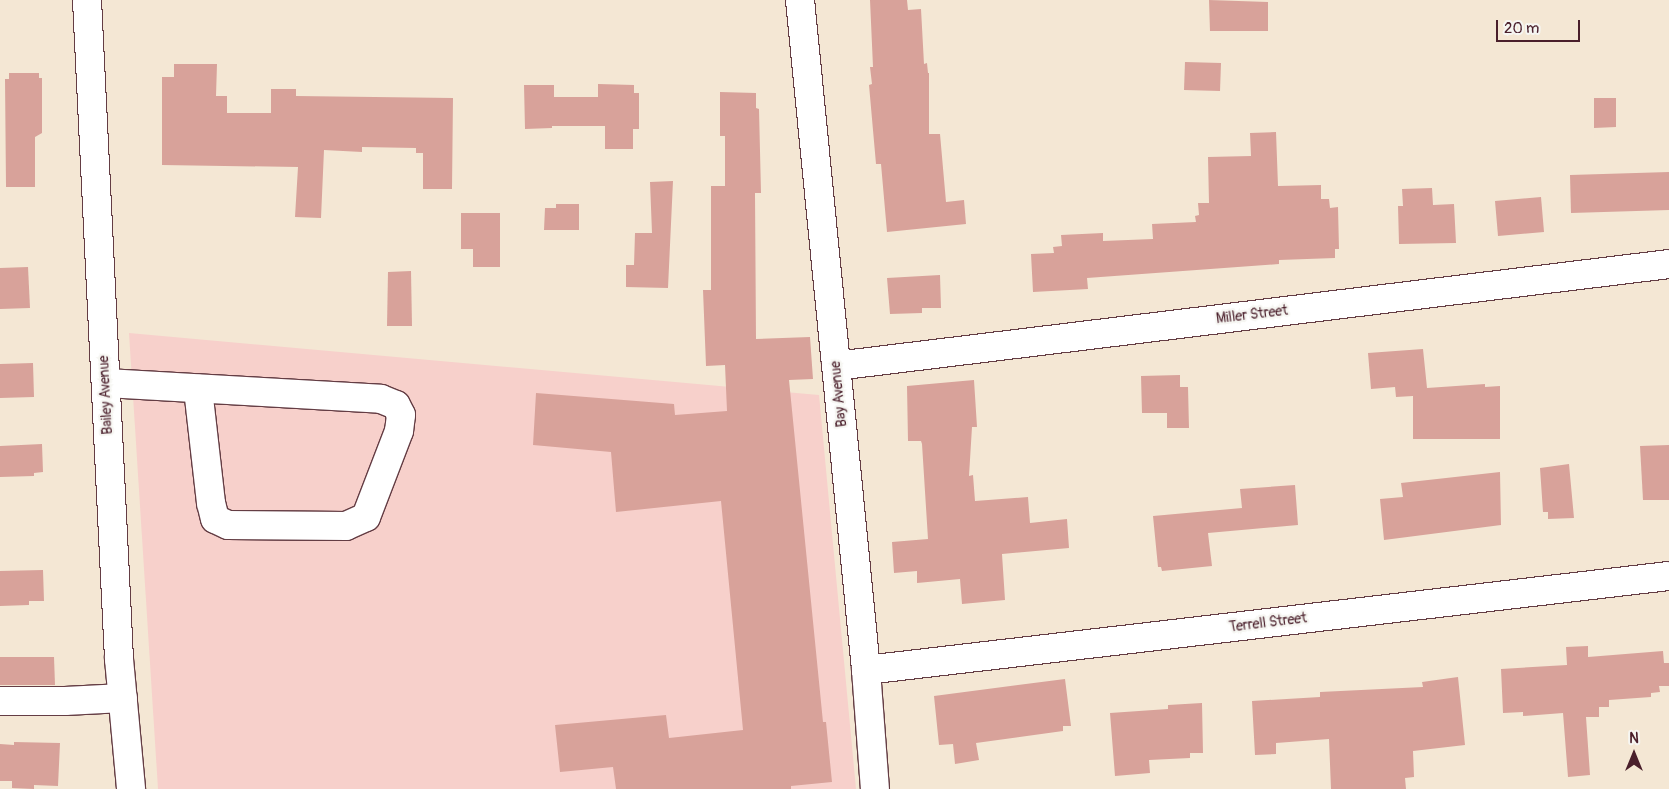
<!DOCTYPE html>
<style>
body{margin:0}
#map{position:relative;width:1669px;height:789px;overflow:hidden;background:#f4e7d4;font-family:Pangolin,sans-serif}
div>[style]{position:absolute}
[style*='--x']{left:calc(var(--x)*1px);top:calc(var(--y)*1px);width:calc(var(--w)*1px);rotate:calc(var(--a)*1deg)}
.built>*{inset:0;background:#f7d0cb}
.building>*{inset:0;background:#d8a29a}
.roads{filter:drop-shadow(1px 0 #643d44) drop-shadow(-1px 0 #643d44) drop-shadow(0 1px #643d44) drop-shadow(0 -1px #643d44)}
.minor>*{height:28px;margin:-14px;padding:0 14px;transform-origin:14px;border-radius:14px;background:#fff}
span{translate:-50% -50%;white-space:nowrap;text-align:center;line-height:1.15;-webkit-text-stroke:4.5px #f6f6f2;paint-order:stroke}
.street-label{font-size:14px;color:#4a1f2b}
.north{position:absolute;left:1609px;top:729px;width:50px;height:50px;-webkit-text-stroke:4px #f6f6f2;paint-order:stroke;rotate:0deg;font-size:14px;font-weight:700;line-height:20px;text-align:center;color:#4a1f2b}
.north::after{content:'';display:block;margin:auto;width:18px;height:22px;background:#4a1f2b;clip-path:polygon(50% 0,100% 100%,50% 72%,0 100%)}
.scale{position:absolute;left:1496px;top:20px;width:84px;height:22px;box-sizing:border-box;border:2px solid #4a1f2b;border-top:0;padding-left:6px;font-size:15px;line-height:18px;white-space:nowrap;color:#4a1f2b;-webkit-text-stroke:4px #f6f6f2;paint-order:stroke}
</style>
<div id="map">
<div class="built">
<i style="clip-path:polygon(129px 333px,819px 395px,856px 789px,158px 789px)"></i>
</div>
<div class="building">
<i style="clip-path:polygon(870px 0,907px 0,908px 10px,921px 9px,924px 64px,927px 63px,928px 73px,929px 73px,929px 134px,940px 134px,946px 202px,964px 200px,966px 224px,887px 232px,881px 164px,876px 164px,869px 85px,872px 84px,870px 67px,873px 67px)"></i>
<i style="clip-path:polygon(1209px 0,1268px 2px,1268px 31px,1210px 31px)"></i>
<i style="clip-path:polygon(1185px 62px,1221px 63px,1220px 91px,1184px 90px)"></i>
<i style="clip-path:polygon(174px 64px,217px 64px,216px 96px,227px 96px,227px 113px,271px 113px,271px 89px,296px 89px,296px 96px,453px 98px,452px 189px,423px 189px,423px 153px,416px 153px,416px 148px,362px 147px,362px 152px,324px 150px,321px 218px,295px 217px,298px 167px,162px 165px,162px 77px,174px 77px)"></i>
<i style="clip-path:polygon(9px 73px,39px 73px,39px 78px,42px 78px,42px 133px,35px 137px,35px 187px,6px 187px,5px 79px,9px 79px)"></i>
<i style="clip-path:polygon(598px 84px,634px 85px,634px 93px,639px 93px,639px 129px,633px 129px,633px 149px,605px 149px,605px 126px,552px 126px,552px 128px,525px 129px,524px 85px,554px 85px,554px 97px,598px 97px)"></i>
<i style="clip-path:polygon(720px 92px,756px 93px,756px 108px,759px 109px,761px 193px,755px 193px,756px 339px,810px 337px,813px 379px,789px 380px,823px 722px,826px 722px,832px 782px,791px 786px,791px 789px,616px 789px,613px 767px,560px 772px,555px 725px,666px 715px,669px 738px,743px 730px,721px 501px,616px 512px,611px 452px,533px 445px,536px 393px,674px 404px,675px 415px,727px 411px,725px 365px,706px 366px,703px 290px,711px 290px,711px 186px,725px 186px,725px 136px,720px 136px)"></i>
<i style="clip-path:polygon(1594px 98px,1616px 98px,1616px 127px,1594px 128px)"></i>
<i style="clip-path:polygon(1276px 132px,1278px 186px,1321px 185px,1321px 199px,1329px 199px,1330px 208px,1338px 207px,1339px 249px,1335px 249px,1335px 258px,1279px 260px,1279px 264px,1087px 278px,1088px 289px,1033px 292px,1031px 254px,1054px 253px,1053px 247px,1062px 246px,1061px 235px,1103px 233px,1103px 241px,1153px 239px,1152px 224px,1196px 222px,1195px 216px,1199px 215px,1198px 203px,1209px 203px,1208px 157px,1251px 156px,1250px 133px)"></i>
<i style="clip-path:polygon(1669px 172px,1669px 210px,1571px 213px,1570px 175px)"></i>
<i style="clip-path:polygon(673px 181px,668px 288px,626px 287px,626px 265px,634px 265px,635px 233px,652px 233px,650px 182px)"></i>
<i style="clip-path:polygon(1432px 188px,1433px 205px,1454px 204px,1456px 243px,1399px 244px,1398px 206px,1403px 206px,1402px 189px)"></i>
<i style="clip-path:polygon(1541px 197px,1544px 232px,1498px 236px,1495px 201px)"></i>
<i style="clip-path:polygon(556px 204px,579px 204px,579px 230px,544px 230px,545px 208px,556px 208px)"></i>
<i style="clip-path:polygon(461px 213px,500px 213px,500px 267px,473px 267px,473px 249px,461px 249px)"></i>
<i style="clip-path:polygon(28px 267px,30px 308px,0 309px,0 268px)"></i>
<i style="clip-path:polygon(411px 271px,412px 326px,387px 326px,388px 272px)"></i>
<i style="clip-path:polygon(940px 275px,941px 308px,922px 308px,922px 313px,890px 314px,887px 278px)"></i>
<i style="clip-path:polygon(1423px 349px,1427px 388px,1485px 384px,1485px 387px,1500px 386px,1500px 439px,1413px 439px,1413px 396px,1396px 397px,1395px 387px,1371px 389px,1368px 353px)"></i>
<i style="clip-path:polygon(33px 363px,34px 397px,0 398px,0 364px)"></i>
<i style="clip-path:polygon(1180px 375px,1180px 387px,1188px 387px,1189px 428px,1167px 428px,1167px 413px,1142px 413px,1141px 376px)"></i>
<i style="clip-path:polygon(974px 380px,977px 427px,972px 427px,969px 476px,973px 475px,975px 501px,1028px 497px,1030px 523px,1067px 519px,1069px 548px,1002px 554px,1005px 600px,962px 604px,960px 579px,917px 583px,917px 571px,894px 573px,892px 542px,928px 539px,922px 444px,921px 441px,908px 441px,907px 386px)"></i>
<i style="clip-path:polygon(42px 444px,43px 472px,34px 473px,34px 476px,0 477px,0 446px)"></i>
<i style="clip-path:polygon(1669px 445px,1669px 500px,1643px 500px,1640px 446px)"></i>
<i style="clip-path:polygon(1569px 464px,1574px 518px,1548px 519px,1548px 512px,1543px 512px,1540px 468px)"></i>
<i style="clip-path:polygon(1500px 472px,1501px 525px,1384px 540px,1380px 499px,1403px 497px,1401px 483px)"></i>
<i style="clip-path:polygon(1295px 485px,1298px 525px,1208px 533px,1212px 566px,1162px 571px,1161px 567px,1158px 567px,1153px 516px,1242px 508px,1240px 489px)"></i>
<i style="clip-path:polygon(43px 570px,44px 601px,29px 601px,29px 605px,0 606px,0 571px)"></i>
<i style="clip-path:polygon(1588px 646px,1588px 657px,1663px 651px,1664px 663px,1669px 663px,1669px 686px,1659px 686px,1660px 692px,1651px 693px,1651px 697px,1609px 700px,1609px 707px,1599px 707px,1599px 717px,1586px 717px,1590px 775px,1568px 777px,1563px 713px,1523px 716px,1523px 712px,1503px 713px,1501px 669px,1567px 665px,1566px 647px)"></i>
<i style="clip-path:polygon(0 657px,54px 657px,55px 685px,0 685px)"></i>
<i style="clip-path:polygon(1458px 677px,1465px 745px,1413px 751px,1414px 777px,1405px 778px,1406px 789px,1331px 789px,1329px 739px,1276px 743px,1276px 754px,1255px 755px,1252px 701px,1320px 697px,1320px 692px,1423px 687px,1422px 682px)"></i>
<i style="clip-path:polygon(1065px 679px,1071px 726px,1063px 726px,1063px 731px,976px 743px,979px 760px,955px 764px,953px 744px,939px 745px,934px 696px)"></i>
<i style="clip-path:polygon(1202px 703px,1203px 753px,1190px 753px,1190px 758px,1149px 760px,1150px 773px,1115px 776px,1110px 713px,1168px 709px,1168px 705px)"></i>
<i style="clip-path:polygon(14px 742px,60px 743px,58px 786px,34px 785px,34px 789px,12px 788px,12px 781px,0 781px,0 744px,14px 745px)"></i>
</div>
<div class="roads">
<div class="minor">
<i style="--x:87;--y:0;--w:660;--a:87.22"></i>
<i style="--x:119;--y:659;--w:131;--a:84.7"></i>
<i style="--x:800;--y:0;--w:673;--a:84.37"></i>
<i style="--x:866;--y:670;--w:119;--a:85.7"></i>
<i style="--x:836;--y:366;--w:839;--a:-6.98"></i>
<i style="--x:106;--y:383;--w:275;--a:3.3"></i>
<i style="--x:381;--y:399;--w:16;--a:22"></i>
<i style="--x:396;--y:405;--w:11;--a:63"></i>
<i style="--x:401;--y:415;--w:16;--a:97"></i>
<i style="--x:399;--y:431;--w:92;--a:111"></i>
<i style="--x:366;--y:517;--w:22;--a:156"></i>
<i style="--x:346;--y:526;--w:118;--a:-179.5"></i>
<i style="--x:228;--y:525;--w:14;--a:-155"></i>
<i style="--x:215;--y:519;--w:16;--a:-104"></i>
<i style="--x:211;--y:503;--w:115;--a:-96.5"></i>
<i style="--x:866;--y:670;--w:808;--a:-6.68"></i>
<i style="--x:0;--y:701;--w:65;--a:0"></i>
<i style="--x:65;--y:701;--w:58;--a:-3"></i>
</div>
</div>
<div class="street-label">
<span style="left:1252px;top:315px;rotate:-7deg">Miller Street</span>
<span style="left:839px;top:394px;rotate:-96deg">Bay Avenue</span>
<span style="left:106px;top:395px;rotate:-93deg">Bailey Avenue</span>
<span style="left:1268px;top:623px;rotate:-7deg">Terrell Street</span>
</div>
<div class="north">N</div>
<div class="scale">20 m</div>
</div>
